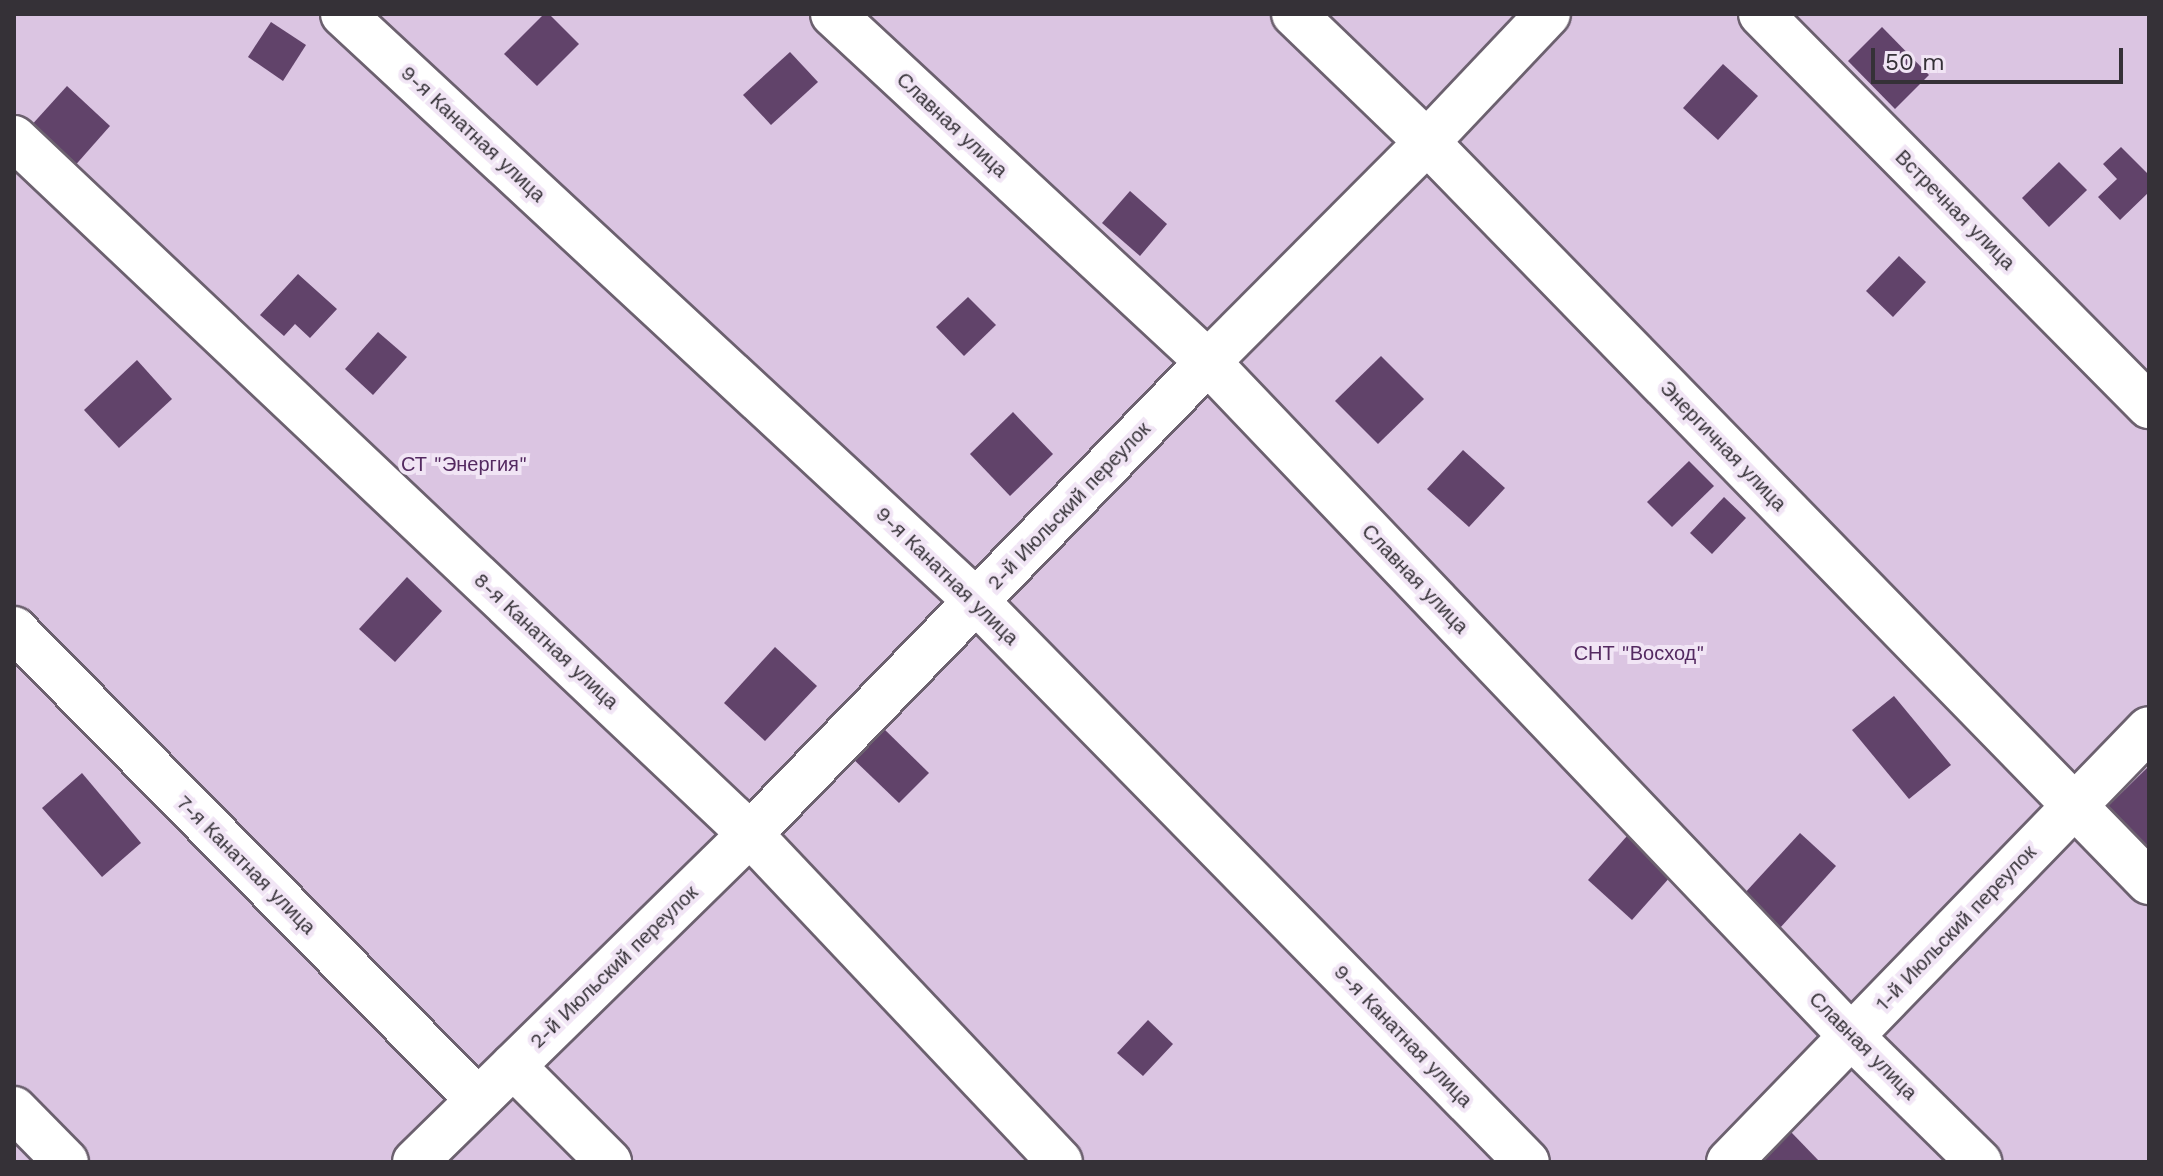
<!DOCTYPE html>
<meta charset="utf-8">
<style>
body{margin:0}
#map{position:relative;width:2163px;height:1176px;overflow:hidden;background:#f1e5f5;font-family:"Work Sans",sans-serif}
div>[style]{position:absolute}
[style*='--x']{left:calc(var(--x)*1px);top:calc(var(--y)*1px);width:calc(var(--w)*1px);rotate:calc(var(--a)*1deg)}
.green>*{inset:0;background:#dbc5e2}
.building>*{inset:0;background:#61436a}
.roads{filter:drop-shadow(2px 0 #6c616f) drop-shadow(-2px 0 #6c616f) drop-shadow(0 2px #6c616f) drop-shadow(0 -2px #6c616f)}
.minor>*{height:44px;margin:-22px;padding:0 22px;transform-origin:22px;border-radius:22px;background:#fff}
span{translate:-50% -50%;white-space:nowrap;text-align:center;line-height:1.15;-webkit-text-stroke:8px #f1e5f5;paint-order:stroke}
.street-label{font-size:20px;color:#353137}
.park-label{font-size:20px;color:#542a61}
.frame{position:absolute;inset:0;border:16px solid #353137;pointer-events:none}
.scale{position:absolute;left:1871px;top:48px;width:252px;height:36px;box-sizing:border-box;border:4px solid #353137;border-top:0;padding-left:10px;font-size:24px;line-height:28px;white-space:nowrap;color:#353137;-webkit-text-stroke:6px #f1e5f5;paint-order:stroke}
</style>
<div id="map">
<div class="green">
<i style="clip-path:polygon(14px 14px,2149px 14px,2149px 1162px,14px 1162px)"></i>
</div>
<div class="building">
<i style="clip-path:polygon(544px 14px,549px 14px,579px 44px,537px 86px,504px 54px)"></i>
<i style="clip-path:polygon(271px 22px,306px 45px,283px 81px,248px 57px)"></i>
<i style="clip-path:polygon(1882px 27px,1929px 75px,1895px 109px,1848px 61px)"></i>
<i style="clip-path:polygon(790px 52px,818px 82px,771px 125px,743px 95px)"></i>
<i style="clip-path:polygon(1723px 64px,1758px 96px,1718px 140px,1683px 108px)"></i>
<i style="clip-path:polygon(67px 86px,110px 126px,72px 169px,28px 129px)"></i>
<i style="clip-path:polygon(2121px 147px,2149px 175px,2149px 192px,2120px 220px,2098px 197px,2117px 179px,2103px 164px)"></i>
<i style="clip-path:polygon(2059px 162px,2087px 190px,2049px 227px,2022px 198px)"></i>
<i style="clip-path:polygon(1130px 191px,1167px 224px,1140px 256px,1102px 223px)"></i>
<i style="clip-path:polygon(1899px 256px,1926px 282px,1893px 317px,1866px 291px)"></i>
<i style="clip-path:polygon(298px 274px,337px 309px,310px 338px,295px 324px,284px 336px,260px 315px)"></i>
<i style="clip-path:polygon(968px 297px,996px 325px,964px 356px,936px 327px)"></i>
<i style="clip-path:polygon(378px 332px,407px 357px,373px 395px,345px 369px)"></i>
<i style="clip-path:polygon(1381px 356px,1424px 399px,1378px 444px,1335px 401px)"></i>
<i style="clip-path:polygon(137px 360px,172px 399px,119px 448px,84px 410px)"></i>
<i style="clip-path:polygon(1013px 412px,1053px 454px,1010px 496px,970px 454px)"></i>
<i style="clip-path:polygon(1463px 450px,1505px 488px,1469px 527px,1427px 489px)"></i>
<i style="clip-path:polygon(1689px 461px,1714px 486px,1672px 527px,1647px 502px)"></i>
<i style="clip-path:polygon(1724px 497px,1746px 518px,1712px 554px,1690px 533px)"></i>
<i style="clip-path:polygon(407px 577px,442px 611px,395px 662px,359px 629px)"></i>
<i style="clip-path:polygon(775px 647px,817px 686px,765px 741px,724px 703px)"></i>
<i style="clip-path:polygon(1894px 696px,1951px 765px,1909px 799px,1852px 730px)"></i>
<i style="clip-path:polygon(879px 724px,929px 773px,899px 803px,849px 755px)"></i>
<i style="clip-path:polygon(2149px 766px,2149px 857px,2103px 811px)"></i>
<i style="clip-path:polygon(82px 773px,141px 843px,102px 877px,42px 808px)"></i>
<i style="clip-path:polygon(1800px 833px,1836px 866px,1780px 928px,1743px 895px)"></i>
<i style="clip-path:polygon(1627px 836px,1671px 876px,1632px 920px,1588px 880px)"></i>
<i style="clip-path:polygon(1148px 1020px,1173px 1044px,1143px 1076px,1117px 1053px)"></i>
<i style="clip-path:polygon(1791px 1132px,1820px 1162px,1760px 1162px)"></i>
</div>
<div class="roads">
<div class="minor">
<i style="--x:343;--y:14;--w:863;--a:42.84"></i>
<i style="--x:976;--y:601;--w:786;--a:45.52"></i>
<i style="--x:833;--y:14;--w:512;--a:42.86"></i>
<i style="--x:1208;--y:362;--w:932;--a:46.35"></i>
<i style="--x:1851;--y:1036;--w:180;--a:44.5"></i>
<i style="--x:1294;--y:14;--w:185;--a:43.9"></i>
<i style="--x:1427;--y:142;--w:1034;--a:45.71"></i>
<i style="--x:1761;--y:14;--w:552;--a:45.29"></i>
<i style="--x:14;--y:138;--w:1013;--a:43.4"></i>
<i style="--x:750;--y:834;--w:451;--a:46.6"></i>
<i style="--x:14;--y:629;--w:661;--a:45.43"></i>
<i style="--x:513;--y:1066;--w:136;--a:45"></i>
<i style="--x:14;--y:1109;--w:74;--a:45.5"></i>
<i style="--x:415;--y:1162;--w:469;--a:-44.4"></i>
<i style="--x:750;--y:834;--w:658;--a:-45.86"></i>
<i style="--x:1208;--y:362;--w:310;--a:-45.1"></i>
<i style="--x:1427;--y:142;--w:176;--a:-46.6"></i>
<i style="--x:1729;--y:1162;--w:603;--a:-45.87"></i>
</div>
</div>
<div class="street-label">
<span style="left:952px;top:125px;rotate:43deg">Славная улица</span>
<span style="left:473px;top:134px;rotate:43deg">9-я Канатная улица</span>
<span style="left:1955px;top:210px;rotate:45deg">Встречная улица</span>
<span style="left:1723px;top:446px;rotate:46deg">Энергичная улица</span>
<span style="left:1069px;top:506px;rotate:-46deg">2-й Июльский переулок</span>
<span style="left:947px;top:576px;rotate:44deg">9-я Канатная улица</span>
<span style="left:1415px;top:579px;rotate:46deg">Славная улица</span>
<span style="left:546px;top:641px;rotate:43deg">8-я Канатная улица</span>
<span style="left:246px;top:865px;rotate:45deg">7-я Канатная улица</span>
<span style="left:1956px;top:928px;rotate:-46deg">1-й Июльский переулок</span>
<span style="left:614px;top:967px;rotate:-44deg">2-й Июльский переулок</span>
<span style="left:1403px;top:1036px;rotate:46deg">9-я Канатная улица</span>
<span style="left:1863px;top:1046px;rotate:45deg">Славная улица</span>
</div>
<div class="park-label">
<span style="left:464px;top:464px">СТ "Энергия"</span>
<span style="left:1639px;top:653px">СНТ "Восход"</span>
</div>
<div class="frame"></div>
<div class="scale">50 m</div>
</div>
